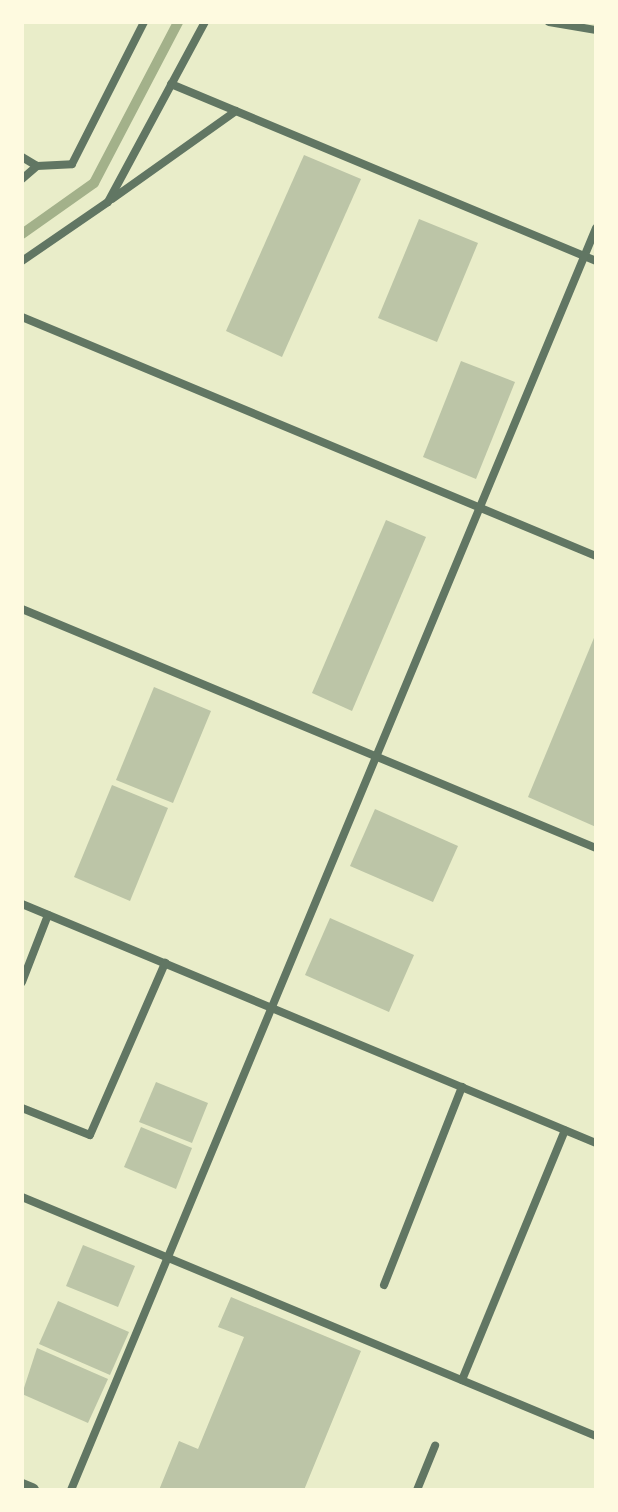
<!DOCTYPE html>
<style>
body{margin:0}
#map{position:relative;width:618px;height:1512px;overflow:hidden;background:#e9edc9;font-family:"Exo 2",sans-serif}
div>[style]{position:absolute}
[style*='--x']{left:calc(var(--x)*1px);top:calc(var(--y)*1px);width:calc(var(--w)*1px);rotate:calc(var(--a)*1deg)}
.stream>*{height:10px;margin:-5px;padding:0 5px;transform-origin:5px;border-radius:5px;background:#a3b18a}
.building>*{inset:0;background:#bcc5a7}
.minor>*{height:8px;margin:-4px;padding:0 4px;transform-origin:4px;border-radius:4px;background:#617663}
.tertiary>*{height:14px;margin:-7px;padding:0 7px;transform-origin:7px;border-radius:7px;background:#617663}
span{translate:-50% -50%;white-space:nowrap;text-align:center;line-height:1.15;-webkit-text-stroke:6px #fefae0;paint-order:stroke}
.frame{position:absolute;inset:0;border:24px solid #fefae0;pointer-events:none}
</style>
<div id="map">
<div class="stream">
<i style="--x:22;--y:234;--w:88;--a:-35.3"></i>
<i style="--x:94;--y:183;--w:182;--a:-62.4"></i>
</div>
<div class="building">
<i style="clip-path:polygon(304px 155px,361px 179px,282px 357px,226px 331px)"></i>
<i style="clip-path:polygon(419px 219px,478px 243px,437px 342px,378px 318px)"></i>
<i style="clip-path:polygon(461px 361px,515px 382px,476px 479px,423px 457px)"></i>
<i style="clip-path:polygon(386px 520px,426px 537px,352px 711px,312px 693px)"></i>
<i style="clip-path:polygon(596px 633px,596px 827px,528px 797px)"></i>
<i style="clip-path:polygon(154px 687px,211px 711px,173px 803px,116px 780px)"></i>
<i style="clip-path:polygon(112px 785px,168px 808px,130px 901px,74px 877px)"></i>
<i style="clip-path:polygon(375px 809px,458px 846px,433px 902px,350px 866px)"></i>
<i style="clip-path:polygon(330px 918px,414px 955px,389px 1012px,305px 975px)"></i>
<i style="clip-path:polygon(156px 1082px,208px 1103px,192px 1143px,139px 1122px)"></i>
<i style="clip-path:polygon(141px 1127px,192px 1148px,176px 1189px,124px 1167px)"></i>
<i style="clip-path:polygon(83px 1245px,135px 1266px,118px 1307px,66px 1286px)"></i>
<i style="clip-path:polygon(231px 1297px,361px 1351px,304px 1490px,159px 1490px,179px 1441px,198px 1449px,244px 1337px,218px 1327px)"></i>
<i style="clip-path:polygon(58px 1301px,129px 1332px,110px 1375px,39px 1344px)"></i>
<i style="clip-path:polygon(37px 1348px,108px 1379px,88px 1423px,22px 1394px)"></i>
</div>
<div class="minor">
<i style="--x:549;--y:22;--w:48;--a:9.7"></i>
<i style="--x:171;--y:84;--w:460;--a:22.6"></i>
<i style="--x:22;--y:157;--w:17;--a:31"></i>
<i style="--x:37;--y:166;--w:35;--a:-3"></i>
<i style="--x:72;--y:164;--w:159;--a:-63.1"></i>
<i style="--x:22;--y:179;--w:20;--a:-41"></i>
<i style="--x:112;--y:199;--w:152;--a:-35.4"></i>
<i style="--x:22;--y:261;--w:104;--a:-34.5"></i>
<i style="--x:108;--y:202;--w:204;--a:-61.7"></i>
<i style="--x:22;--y:317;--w:622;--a:22.61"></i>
<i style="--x:22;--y:609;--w:622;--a:22.61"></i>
<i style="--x:22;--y:904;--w:622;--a:22.61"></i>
<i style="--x:22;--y:982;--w:72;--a:-68.8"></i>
<i style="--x:22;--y:1108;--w:73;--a:21.7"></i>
<i style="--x:90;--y:1135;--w:188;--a:-66.4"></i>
<i style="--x:22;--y:1197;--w:622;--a:22.61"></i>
<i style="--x:384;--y:1285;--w:213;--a:-68.5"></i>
<i style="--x:462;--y:1380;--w:270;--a:-67.6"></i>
<i style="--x:71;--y:1490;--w:1367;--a:-67.41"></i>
<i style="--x:417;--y:1490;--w:48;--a:-67.8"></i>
</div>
<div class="tertiary">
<i style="--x:22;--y:1486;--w:11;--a:22"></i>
</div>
<div class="frame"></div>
</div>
